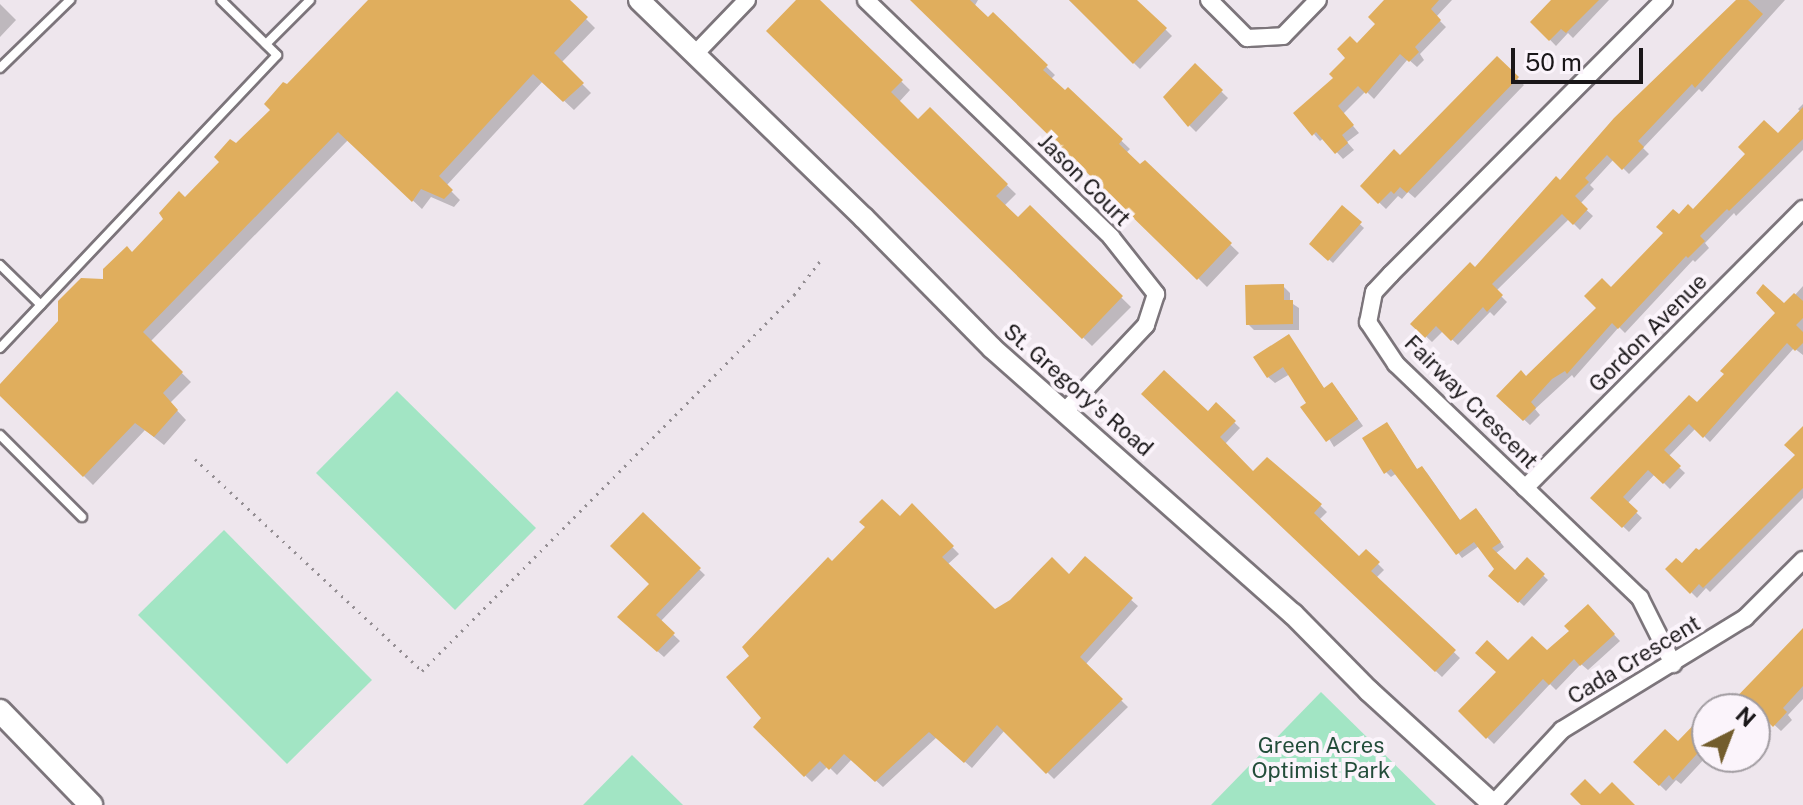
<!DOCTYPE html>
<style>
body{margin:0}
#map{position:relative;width:1803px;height:805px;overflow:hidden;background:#eee6ed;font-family:"Public Sans",sans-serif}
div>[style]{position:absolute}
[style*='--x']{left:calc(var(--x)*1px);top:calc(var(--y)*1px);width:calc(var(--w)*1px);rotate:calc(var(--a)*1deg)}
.green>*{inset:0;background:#a2e5c4}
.shadow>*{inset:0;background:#0003}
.building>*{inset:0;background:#e0ae5d}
.path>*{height:3px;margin-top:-1.5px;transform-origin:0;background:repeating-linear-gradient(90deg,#948e93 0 2px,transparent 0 8px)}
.roads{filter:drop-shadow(2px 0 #7c757b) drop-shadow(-2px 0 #7c757b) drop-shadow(0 2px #7c757b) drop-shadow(0 -2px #7c757b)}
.service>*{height:8px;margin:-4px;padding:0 4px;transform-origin:4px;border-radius:4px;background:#fff}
.minor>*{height:16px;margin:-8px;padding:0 8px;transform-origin:8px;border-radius:8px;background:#fff}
.tertiary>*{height:20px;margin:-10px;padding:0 10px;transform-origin:10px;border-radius:10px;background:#fff}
.secondary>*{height:22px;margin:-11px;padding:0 11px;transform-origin:11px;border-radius:11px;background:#fff}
span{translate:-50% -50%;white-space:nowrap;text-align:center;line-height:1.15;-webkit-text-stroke:8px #fbf4fb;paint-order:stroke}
.street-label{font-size:22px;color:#1a1719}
.park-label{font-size:22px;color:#234d3a}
.north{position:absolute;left:1691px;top:693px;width:80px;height:80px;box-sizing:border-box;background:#fbf4fb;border:2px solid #a19ca1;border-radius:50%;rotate:42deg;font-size:22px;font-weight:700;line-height:32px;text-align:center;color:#1a1719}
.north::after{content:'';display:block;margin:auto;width:28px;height:36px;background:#735d2d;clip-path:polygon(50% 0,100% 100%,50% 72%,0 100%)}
.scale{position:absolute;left:1511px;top:48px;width:132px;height:36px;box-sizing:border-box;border:4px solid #1a1719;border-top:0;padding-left:10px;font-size:24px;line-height:28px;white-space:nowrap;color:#1a1719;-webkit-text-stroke:6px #fbf4fb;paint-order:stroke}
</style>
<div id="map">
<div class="green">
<i style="clip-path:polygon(397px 391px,536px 528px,455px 610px,316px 473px)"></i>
<i style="clip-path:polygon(224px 530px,372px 680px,287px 764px,138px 615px)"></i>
<i style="clip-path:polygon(1321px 692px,1436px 805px,1211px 805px)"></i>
<i style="clip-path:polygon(632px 755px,683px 805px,583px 805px)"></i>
</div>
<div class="shadow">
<i style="clip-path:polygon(371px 0,567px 0,595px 28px,561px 63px,591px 93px,574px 110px,543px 81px,446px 186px,460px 200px,454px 207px,431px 197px,422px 209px,348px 140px,150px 342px,191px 382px,170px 403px,186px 420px,164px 445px,145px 430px,93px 485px,0 393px,0 387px,273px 110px,288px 87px)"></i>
<i style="clip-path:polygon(809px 0,818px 0,910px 90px,899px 102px,918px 121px,930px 110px,1016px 194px,1004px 206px,1019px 219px,1030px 208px,1131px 307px,1092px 346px,769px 31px)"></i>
<i style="clip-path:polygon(917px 0,978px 0,974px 7px,988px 20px,993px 15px,1055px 75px,1050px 80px,1065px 93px,1068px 90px,1130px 149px,1126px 153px,1140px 167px,1145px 163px,1239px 253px,1207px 287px)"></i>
<i style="clip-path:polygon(1069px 0,1136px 0,1172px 36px,1140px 69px)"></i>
<i style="clip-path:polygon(1391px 0,1452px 0,1436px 17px,1446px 27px,1420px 54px,1424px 60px,1417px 67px,1408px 59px,1374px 99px,1366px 91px,1343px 114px,1359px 133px,1347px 142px,1354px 150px,1343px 159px,1324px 138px,1320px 141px,1314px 134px,1336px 79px,1357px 45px,1378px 24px)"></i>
<i style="clip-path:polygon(1555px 0,1609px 0,1573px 38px,1568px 33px,1556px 46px,1533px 22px)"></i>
<i style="clip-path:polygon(1739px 0,1785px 0,1702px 92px,1699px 89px,1643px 148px,1649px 154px,1629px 174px,1614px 159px,1590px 185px,1594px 189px,1580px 204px,1593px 216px,1580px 230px,1569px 219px,1496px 291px,1507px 302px,1494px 316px,1490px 312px,1458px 345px,1443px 331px,1432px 342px,1413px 324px,1475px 270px)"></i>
<i style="clip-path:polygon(0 4px,16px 20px,0 37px)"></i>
<i style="clip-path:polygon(1497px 59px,1524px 85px,1415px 198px,1408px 192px,1402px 199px,1398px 196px,1386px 209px,1362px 186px,1400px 157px)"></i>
<i style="clip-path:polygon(1195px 66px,1228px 98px,1196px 132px,1179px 115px)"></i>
<i style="clip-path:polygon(1803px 104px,1803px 150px,1736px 216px,1734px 213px,1705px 243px,1709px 248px,1695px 262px,1693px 260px,1625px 333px,1619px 327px,1574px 378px,1572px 375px,1535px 409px,1540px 415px,1530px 425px,1499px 396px,1526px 378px,1598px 308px,1679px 217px,1693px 212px,1778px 136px,1801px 112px,1798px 109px)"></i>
<i style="clip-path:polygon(1342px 208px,1364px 228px,1333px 263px,1312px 244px)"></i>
<i style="clip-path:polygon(1283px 286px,1290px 293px,1290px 302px,1299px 308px,1299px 330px,1254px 330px,1248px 324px)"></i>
<i style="clip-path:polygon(1803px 286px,1803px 355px,1794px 348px,1710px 442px,1696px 428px,1668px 457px,1685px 473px,1670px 489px,1655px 474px,1627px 504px,1642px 518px,1629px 532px,1593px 498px,1697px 405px)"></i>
<i style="clip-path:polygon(1289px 336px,1325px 390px,1338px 391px,1363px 426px,1334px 447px,1290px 374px,1275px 383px,1268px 377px)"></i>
<i style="clip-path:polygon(1144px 394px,1208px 414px,1216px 405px,1240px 428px,1225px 444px,1254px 474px,1303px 489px,1327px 512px,1319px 520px,1359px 559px,1366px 552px,1384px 570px,1376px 578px,1460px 658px,1442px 677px)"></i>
<i style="clip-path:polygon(1391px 429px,1418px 471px,1422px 468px,1427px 473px,1461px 522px,1481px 515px,1504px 547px,1495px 554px,1515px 572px,1527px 560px,1548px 580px,1524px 606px,1491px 576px,1497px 569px,1479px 546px,1462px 558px,1397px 473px,1391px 477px,1386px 472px)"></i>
<i style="clip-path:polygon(1803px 430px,1803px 498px,1710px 592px,1706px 588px,1697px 598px,1668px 569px,1682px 566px,1699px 553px,1797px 455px)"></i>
<i style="clip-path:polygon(912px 506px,959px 554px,947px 565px,995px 612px,1069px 577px,1085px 559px,1138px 606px,1085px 665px,1128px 707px,1054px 779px,1005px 730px,972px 768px,937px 737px,883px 787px,852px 759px,837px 775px,828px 766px,812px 782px,755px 727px,764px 718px,752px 656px,832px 563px,900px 519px)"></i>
<i style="clip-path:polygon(643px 515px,705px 575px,660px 622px,680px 641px,664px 657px,626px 623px,652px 584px)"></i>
<i style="clip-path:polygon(1588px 607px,1620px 641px,1588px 670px,1581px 664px,1556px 690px,1550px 684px,1494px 744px,1460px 711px,1508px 663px,1547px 653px,1572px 631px)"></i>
<i style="clip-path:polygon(1803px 633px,1803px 699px,1788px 715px,1792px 720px,1781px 731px,1759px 711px,1755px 715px,1755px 709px,1711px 709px,1719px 701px,1728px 709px)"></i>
<i style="clip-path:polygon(1707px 714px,1707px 756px,1681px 784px,1676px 780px,1666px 791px,1636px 762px,1678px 744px)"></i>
</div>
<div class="building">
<i style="clip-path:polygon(368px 0,570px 0,588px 17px,554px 53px,584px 83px,563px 102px,533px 74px,439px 176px,453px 190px,444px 199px,421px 189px,412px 202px,338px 132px,143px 332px,183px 372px,163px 393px,178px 410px,154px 437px,135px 423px,83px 477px,0 396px,0 384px,58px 321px,58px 301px,81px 278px,103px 279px,103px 269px,127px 246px,132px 252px,163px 219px,159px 213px,179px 191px,185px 197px,219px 162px,214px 157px,230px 139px,236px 143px,270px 110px,264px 104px,283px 82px,287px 84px)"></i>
<i style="clip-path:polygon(796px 0,820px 0,903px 80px,891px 92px,918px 119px,930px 107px,1008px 184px,996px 196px,1018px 217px,1030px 205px,1123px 296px,1082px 339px,766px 31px)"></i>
<i style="clip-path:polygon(910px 0,970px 0,988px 17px,993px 12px,1048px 65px,1043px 70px,1065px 90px,1068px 87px,1123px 139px,1119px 144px,1140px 164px,1145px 160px,1232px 243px,1197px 280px)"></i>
<i style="clip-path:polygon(1069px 0,1137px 0,1167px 28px,1133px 64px)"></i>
<i style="clip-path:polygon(1384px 0,1439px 0,1431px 9px,1441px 20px,1415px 47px,1419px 52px,1409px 62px,1400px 54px,1366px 94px,1358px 86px,1338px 106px,1354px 125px,1342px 135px,1348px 143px,1335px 154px,1316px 132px,1312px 136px,1293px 113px,1333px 78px,1329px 74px,1345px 58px,1337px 49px,1350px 36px,1357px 43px,1375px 24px,1368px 17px)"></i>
<i style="clip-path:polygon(1551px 0,1599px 0,1566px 33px,1561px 29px,1549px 41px,1530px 22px)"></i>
<i style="clip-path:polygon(1736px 0,1748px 0,1763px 14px,1695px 88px,1692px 84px,1638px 141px,1644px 147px,1622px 170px,1607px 155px,1585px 178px,1589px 182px,1575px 196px,1588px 209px,1573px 225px,1562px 214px,1492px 284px,1503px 295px,1487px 312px,1483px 307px,1451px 341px,1436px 326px,1425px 338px,1410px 324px,1470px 262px,1475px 267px,1556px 176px,1560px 180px,1614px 118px)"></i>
<i style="clip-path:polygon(1497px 56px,1519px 77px,1407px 193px,1400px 187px,1394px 194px,1391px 191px,1378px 204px,1360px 186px,1394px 149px,1400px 155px)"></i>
<i style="clip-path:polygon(1195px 63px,1223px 90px,1188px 127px,1163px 97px)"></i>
<i style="clip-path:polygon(1803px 107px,1803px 139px,1729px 211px,1727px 209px,1700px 236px,1705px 241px,1688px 258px,1686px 256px,1618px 329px,1612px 323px,1567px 374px,1565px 371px,1552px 379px,1531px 402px,1536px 408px,1523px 421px,1496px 396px,1521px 370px,1526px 376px,1596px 308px,1584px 296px,1602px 278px,1611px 287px,1663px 233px,1656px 227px,1673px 209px,1679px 214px,1688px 204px,1693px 209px,1745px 154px,1738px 147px,1764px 120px,1778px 133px)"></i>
<i style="clip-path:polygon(1342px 205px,1362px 222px,1328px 261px,1309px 244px)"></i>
<i style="clip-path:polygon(1284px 284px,1284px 300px,1293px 300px,1293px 324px,1246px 325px,1245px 285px)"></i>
<i style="clip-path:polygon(1763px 284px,1784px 303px,1794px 293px,1803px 301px,1803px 318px,1796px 325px,1803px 332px,1803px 343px,1795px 351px,1787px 343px,1703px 438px,1689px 424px,1664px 450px,1681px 466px,1663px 484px,1648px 470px,1623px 497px,1638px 511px,1622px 528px,1590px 498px,1689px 395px,1697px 402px,1724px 374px,1720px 371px,1775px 313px,1756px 293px)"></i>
<i style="clip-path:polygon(1289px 334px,1324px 388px,1332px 382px,1358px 419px,1326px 442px,1300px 407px,1306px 403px,1283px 367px,1267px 378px,1253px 357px)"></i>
<i style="clip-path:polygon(1164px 370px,1208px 411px,1216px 402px,1236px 421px,1220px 437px,1253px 471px,1267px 457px,1322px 504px,1314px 513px,1359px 556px,1366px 549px,1380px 562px,1371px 571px,1456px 650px,1435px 672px,1141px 394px)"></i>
<i style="clip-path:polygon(1387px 422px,1417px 469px,1422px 466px,1460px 520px,1476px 508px,1501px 542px,1492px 548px,1515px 570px,1527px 557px,1545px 574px,1518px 603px,1488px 576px,1494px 569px,1474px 542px,1456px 555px,1391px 469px,1384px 474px,1362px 438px)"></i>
<i style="clip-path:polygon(1803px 426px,1803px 488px,1703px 588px,1699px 584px,1690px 594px,1665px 569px,1676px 558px,1682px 563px,1696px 548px,1699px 550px,1795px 455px,1784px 445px)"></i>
<i style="clip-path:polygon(882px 499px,900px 516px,912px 503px,954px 546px,942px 557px,995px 609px,1010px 600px,1052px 557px,1069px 574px,1085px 556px,1133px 598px,1080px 657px,1123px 699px,1046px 774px,997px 725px,964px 763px,929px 732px,875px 782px,844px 754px,829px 770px,820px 761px,804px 777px,753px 727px,761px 718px,726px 677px,749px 656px,742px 647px,828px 557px,832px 561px,865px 527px,859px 522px)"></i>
<i style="clip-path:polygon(643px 512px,701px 568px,656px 615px,675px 633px,657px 652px,617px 617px,649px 584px,610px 546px)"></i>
<i style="clip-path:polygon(1588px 604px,1615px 634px,1580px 666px,1574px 659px,1549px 685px,1543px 679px,1486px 739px,1458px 711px,1496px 672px,1475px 653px,1487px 640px,1508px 660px,1532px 636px,1547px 650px,1569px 631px,1564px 626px)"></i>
<i style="clip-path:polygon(1803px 628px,1803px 686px,1783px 708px,1787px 712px,1773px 727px,1755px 709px,1725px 709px)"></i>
<i style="clip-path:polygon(1707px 711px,1707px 743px,1673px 780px,1669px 775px,1659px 786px,1633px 762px,1665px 729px,1678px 741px)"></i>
<i style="clip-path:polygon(1585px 779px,1600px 794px,1612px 782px,1635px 805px,1581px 805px,1570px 794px)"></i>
</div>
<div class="path">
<i style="--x:195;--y:459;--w:311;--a:43"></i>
<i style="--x:422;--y:671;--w:529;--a:-45.31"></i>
<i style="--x:794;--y:295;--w:43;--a:-52.6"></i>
</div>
<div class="roads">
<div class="service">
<i style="--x:266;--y:44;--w:62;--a:-45"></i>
<i style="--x:0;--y:68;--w:98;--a:-44.2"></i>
<i style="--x:0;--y:265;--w:57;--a:44.3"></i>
<i style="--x:0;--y:348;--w:403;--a:-46.6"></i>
<i style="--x:277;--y:55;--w:78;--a:-135.5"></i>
<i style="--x:0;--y:435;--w:116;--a:45"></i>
</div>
<div class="minor">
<i style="--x:866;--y:0;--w:341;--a:44"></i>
<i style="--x:1111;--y:237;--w:73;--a:51.7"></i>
<i style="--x:1156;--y:294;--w:33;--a:108"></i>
<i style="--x:1146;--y:325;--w:117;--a:133.3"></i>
<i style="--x:1209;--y:0;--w:54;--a:45"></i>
<i style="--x:1247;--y:38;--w:36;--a:-3"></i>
<i style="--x:1283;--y:36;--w:50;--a:-45.8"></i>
<i style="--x:1664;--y:0;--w:387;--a:134.9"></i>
<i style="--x:1391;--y:274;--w:25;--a:133"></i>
<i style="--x:1374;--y:292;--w:31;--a:101"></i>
<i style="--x:1368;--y:322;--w:50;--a:56.3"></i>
<i style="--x:1396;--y:364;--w:338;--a:43.8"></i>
<i style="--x:1640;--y:598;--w:74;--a:63.4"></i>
<i style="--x:695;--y:54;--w:75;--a:-46.1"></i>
<i style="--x:1525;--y:488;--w:394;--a:-45.1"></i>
<i style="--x:1493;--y:804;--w:101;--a:-47"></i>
<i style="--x:1562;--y:730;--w:215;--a:-31.5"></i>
<i style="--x:1745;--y:618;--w:82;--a:-45"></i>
</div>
<div class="tertiary">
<i style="--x:639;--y:0;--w:313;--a:44.1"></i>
<i style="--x:864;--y:218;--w:182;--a:45.4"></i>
<i style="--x:992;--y:348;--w:402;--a:41.5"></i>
<i style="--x:1293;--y:614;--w:108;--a:45.4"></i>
<i style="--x:1369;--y:691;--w:169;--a:42.4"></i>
</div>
<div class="secondary">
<i style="--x:0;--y:711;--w:131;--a:45.9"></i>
</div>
</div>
<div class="street-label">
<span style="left:1084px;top:180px;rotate:45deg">Jason Court</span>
<span style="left:1648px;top:333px;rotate:-45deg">Gordon Avenue</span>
<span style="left:1078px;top:390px;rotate:41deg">St. Gregory's Road</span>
<span style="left:1471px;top:402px;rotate:45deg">Fairway Crescent</span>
<span style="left:1634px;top:660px;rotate:-31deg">Cada Crescent</span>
</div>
<div class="park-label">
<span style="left:1321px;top:758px">Green Acres<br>Optimist Park</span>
</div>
<div class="north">N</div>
<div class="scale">50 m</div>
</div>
